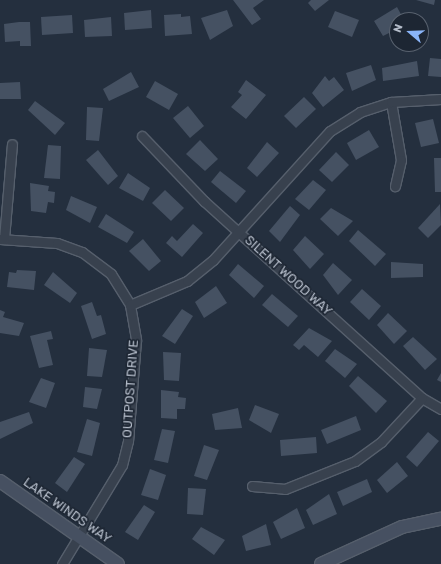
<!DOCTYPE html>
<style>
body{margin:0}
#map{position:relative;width:441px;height:564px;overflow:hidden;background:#242f3e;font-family:Rubik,sans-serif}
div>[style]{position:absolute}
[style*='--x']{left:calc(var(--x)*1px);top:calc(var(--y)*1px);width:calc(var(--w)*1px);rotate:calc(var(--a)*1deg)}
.building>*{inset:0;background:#455162}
.roads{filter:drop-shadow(1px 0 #565f6c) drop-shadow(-1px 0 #565f6c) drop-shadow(0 1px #565f6c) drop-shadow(0 -1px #565f6c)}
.street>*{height:9px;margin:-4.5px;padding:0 4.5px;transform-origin:4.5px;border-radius:4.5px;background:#38414e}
.secondary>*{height:12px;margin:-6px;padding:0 6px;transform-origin:6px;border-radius:6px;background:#465061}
span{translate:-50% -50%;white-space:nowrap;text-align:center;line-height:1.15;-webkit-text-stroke:3.5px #1d2633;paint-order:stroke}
.street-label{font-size:13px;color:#b4bcc9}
.north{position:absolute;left:389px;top:12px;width:40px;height:40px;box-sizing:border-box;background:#1d2633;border:1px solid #59626f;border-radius:50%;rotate:289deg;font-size:11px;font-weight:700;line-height:16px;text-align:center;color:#b4bcc9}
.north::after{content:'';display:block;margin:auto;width:14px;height:18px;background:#8ab4f8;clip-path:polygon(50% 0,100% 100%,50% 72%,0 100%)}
</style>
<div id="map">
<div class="building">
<i style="clip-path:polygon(233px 0,264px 0,253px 8px,261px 19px,252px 25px)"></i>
<i style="clip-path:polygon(311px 0,329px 0,315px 11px,308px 3px)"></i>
<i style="clip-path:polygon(416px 0,435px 0,434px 5px)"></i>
<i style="clip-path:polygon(397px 7px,404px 20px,397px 20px,397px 29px,383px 36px,374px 21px)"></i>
<i style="clip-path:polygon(151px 10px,152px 28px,125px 30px,124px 13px)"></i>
<i style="clip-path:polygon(227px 10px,233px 26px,210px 40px,201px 18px)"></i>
<i style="clip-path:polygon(335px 11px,359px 20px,352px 37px,328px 27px)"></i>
<i style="clip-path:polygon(181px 14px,181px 17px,190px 16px,192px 34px,165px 36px,164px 15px)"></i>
<i style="clip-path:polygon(72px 15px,73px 33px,42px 35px,41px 17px)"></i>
<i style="clip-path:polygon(111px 17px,112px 36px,85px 37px,84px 20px)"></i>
<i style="clip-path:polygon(19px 22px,30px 22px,31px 46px,20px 46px,20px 41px,5px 42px,4px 24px)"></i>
<i style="clip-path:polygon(430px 58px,441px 59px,441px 77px,428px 76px)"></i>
<i style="clip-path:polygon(417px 61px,419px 76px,383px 81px,382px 68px)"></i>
<i style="clip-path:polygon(371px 65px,376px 80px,352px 91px,346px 73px)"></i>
<i style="clip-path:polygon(131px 72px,139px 87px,109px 101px,103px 89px)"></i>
<i style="clip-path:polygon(325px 76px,329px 81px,334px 77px,344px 90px,323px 107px,312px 93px)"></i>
<i style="clip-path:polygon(246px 80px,266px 95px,246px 119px,231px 107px,242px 95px,238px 92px)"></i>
<i style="clip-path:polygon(155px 81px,178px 94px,169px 110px,146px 97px)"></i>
<i style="clip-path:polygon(20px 82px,21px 99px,0 99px,0 83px)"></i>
<i style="clip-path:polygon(304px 97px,316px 109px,296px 128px,284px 116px)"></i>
<i style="clip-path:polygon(35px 101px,65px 123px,55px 135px,28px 110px)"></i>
<i style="clip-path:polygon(188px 106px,204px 126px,190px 138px,173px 118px)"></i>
<i style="clip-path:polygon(87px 107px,103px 108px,99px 141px,86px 140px)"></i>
<i style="clip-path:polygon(433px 119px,439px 143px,421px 147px,415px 123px)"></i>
<i style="clip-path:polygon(369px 130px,379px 147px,356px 160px,347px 143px)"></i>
<i style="clip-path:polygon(200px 140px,218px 159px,205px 171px,186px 154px)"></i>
<i style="clip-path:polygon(267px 142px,279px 153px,257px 177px,247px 168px)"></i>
<i style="clip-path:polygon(48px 145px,61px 146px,60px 179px,44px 178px)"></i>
<i style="clip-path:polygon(98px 150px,118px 176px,108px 185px,86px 160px)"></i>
<i style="clip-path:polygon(336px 152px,349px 165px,332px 182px,319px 170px)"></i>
<i style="clip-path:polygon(434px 158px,441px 158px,441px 192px,435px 192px)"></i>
<i style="clip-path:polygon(220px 171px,246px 191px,236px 203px,211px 182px)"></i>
<i style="clip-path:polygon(128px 173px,150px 188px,143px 201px,119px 188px)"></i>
<i style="clip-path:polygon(313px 180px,326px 190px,309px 210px,295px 199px)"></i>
<i style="clip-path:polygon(30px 183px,49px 186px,48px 191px,55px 192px,54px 203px,48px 202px,46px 213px,31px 211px)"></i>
<i style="clip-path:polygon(165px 190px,184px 208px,171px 221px,152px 203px)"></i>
<i style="clip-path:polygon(71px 196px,97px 207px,90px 223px,66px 210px)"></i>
<i style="clip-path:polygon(440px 204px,441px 225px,428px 238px,418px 228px)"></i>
<i style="clip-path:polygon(290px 206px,300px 215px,280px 242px,269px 231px)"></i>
<i style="clip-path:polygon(331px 208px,353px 221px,338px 236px,320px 219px)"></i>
<i style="clip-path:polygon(106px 214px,134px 232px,127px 243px,98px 227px)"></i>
<i style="clip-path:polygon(193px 224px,203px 233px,182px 257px,166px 243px,172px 236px,177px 241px)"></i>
<i style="clip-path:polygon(358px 230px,386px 254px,375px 266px,349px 241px)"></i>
<i style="clip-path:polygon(305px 236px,324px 254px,310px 269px,293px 250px)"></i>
<i style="clip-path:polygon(143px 239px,161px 261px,149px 271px,129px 251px)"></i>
<i style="clip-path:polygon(391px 262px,423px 264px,423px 277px,391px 278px)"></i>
<i style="clip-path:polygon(333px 263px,352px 280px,338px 295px,323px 275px)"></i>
<i style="clip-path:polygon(238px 264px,264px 286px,254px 298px,229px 275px)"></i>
<i style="clip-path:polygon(17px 270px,36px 271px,34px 290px,7px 287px,9px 272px,16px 273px)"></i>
<i style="clip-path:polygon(53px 272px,77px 293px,70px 303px,44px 285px)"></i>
<i style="clip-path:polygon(216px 286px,227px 303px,204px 318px,195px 302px)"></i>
<i style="clip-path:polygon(362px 289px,381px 306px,369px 320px,350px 302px)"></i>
<i style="clip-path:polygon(272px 294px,298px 316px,288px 327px,262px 305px)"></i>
<i style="clip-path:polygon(92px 302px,97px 316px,101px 315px,106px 334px,92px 339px,81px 306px)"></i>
<i style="clip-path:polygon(182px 309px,193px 316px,175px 344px,162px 336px)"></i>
<i style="clip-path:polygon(0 310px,5px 312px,3px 317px,24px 323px,19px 336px,0 333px)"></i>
<i style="clip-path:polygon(388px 313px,407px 331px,394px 344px,377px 325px)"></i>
<i style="clip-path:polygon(309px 328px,332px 341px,318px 357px,304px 345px,299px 350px,293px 345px)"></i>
<i style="clip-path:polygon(51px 331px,53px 339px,47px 340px,53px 365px,39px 368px,30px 336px)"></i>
<i style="clip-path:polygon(413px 337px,437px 359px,425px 370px,403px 346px)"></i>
<i style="clip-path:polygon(89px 348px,107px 350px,102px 377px,87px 376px)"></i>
<i style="clip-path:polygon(335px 349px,357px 364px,345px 378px,325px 361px)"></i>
<i style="clip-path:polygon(163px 352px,181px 353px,179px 381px,164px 380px)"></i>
<i style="clip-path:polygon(441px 373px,441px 382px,437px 380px)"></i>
<i style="clip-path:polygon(358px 376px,387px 401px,376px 413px,349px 386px)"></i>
<i style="clip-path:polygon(41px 378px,55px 383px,46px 408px,29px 402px)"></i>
<i style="clip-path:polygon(85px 387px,102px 389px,97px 409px,83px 407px)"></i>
<i style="clip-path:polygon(161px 390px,179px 392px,178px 397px,186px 398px,185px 409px,177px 409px,177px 419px,161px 418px)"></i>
<i style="clip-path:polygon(255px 405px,279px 414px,271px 433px,249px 420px)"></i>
<i style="clip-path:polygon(238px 408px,242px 428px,215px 430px,212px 414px)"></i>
<i style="clip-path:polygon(29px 412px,33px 423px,0 439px,0 422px)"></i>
<i style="clip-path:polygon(356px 416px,361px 430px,327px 444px,321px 430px)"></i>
<i style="clip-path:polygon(87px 419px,100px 423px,92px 456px,77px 452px)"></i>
<i style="clip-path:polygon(162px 429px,175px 431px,168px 463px,154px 460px)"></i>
<i style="clip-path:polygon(428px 432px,439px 441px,417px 467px,406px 457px)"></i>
<i style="clip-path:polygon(316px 437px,317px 453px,281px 456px,280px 440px)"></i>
<i style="clip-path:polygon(204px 445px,219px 450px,207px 480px,194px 476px)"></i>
<i style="clip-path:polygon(74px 457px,85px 464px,67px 492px,55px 483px)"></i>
<i style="clip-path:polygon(397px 462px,408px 476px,387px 493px,377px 480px)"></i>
<i style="clip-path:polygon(150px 469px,166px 475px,158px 500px,141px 495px)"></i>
<i style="clip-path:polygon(367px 479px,372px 492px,343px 506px,337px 492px)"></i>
<i style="clip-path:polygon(188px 488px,206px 489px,203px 515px,187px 514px)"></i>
<i style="clip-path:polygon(329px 494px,337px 514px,313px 525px,306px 510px)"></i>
<i style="clip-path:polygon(144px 505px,155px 512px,138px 540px,125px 532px)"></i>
<i style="clip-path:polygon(297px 508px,305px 528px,281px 539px,273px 522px)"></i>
<i style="clip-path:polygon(266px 524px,271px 545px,246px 551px,242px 536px)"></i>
<i style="clip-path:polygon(201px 527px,225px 540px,214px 555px,192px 539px)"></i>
</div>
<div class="roads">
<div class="street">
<i style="--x:391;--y:102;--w:59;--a:80.2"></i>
<i style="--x:401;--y:160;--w:27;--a:103"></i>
<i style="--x:142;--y:136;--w:90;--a:46.4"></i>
<i style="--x:204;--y:201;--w:294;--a:42.1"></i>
<i style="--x:422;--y:398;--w:22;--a:30"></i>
<i style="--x:0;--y:239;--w:57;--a:4"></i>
<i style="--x:57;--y:243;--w:27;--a:20"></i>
<i style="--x:82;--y:252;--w:36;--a:37"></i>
<i style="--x:111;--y:274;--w:36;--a:58"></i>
<i style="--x:130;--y:305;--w:36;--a:80"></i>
<i style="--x:136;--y:340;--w:101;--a:94.5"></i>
<i style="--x:128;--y:441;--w:25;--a:104"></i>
<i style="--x:122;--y:465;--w:116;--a:121.2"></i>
<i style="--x:4;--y:239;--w:95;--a:-85.2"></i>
<i style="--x:130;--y:305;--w:62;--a:-22.8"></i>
<i style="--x:187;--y:281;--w:33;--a:-39"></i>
<i style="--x:213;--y:260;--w:174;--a:-47.8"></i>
<i style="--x:330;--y:131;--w:36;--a:-32"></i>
<i style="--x:360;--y:112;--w:33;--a:-18"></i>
<i style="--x:391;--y:102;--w:50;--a:-3.4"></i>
<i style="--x:252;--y:486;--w:33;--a:5"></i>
<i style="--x:285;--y:489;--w:75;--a:-21.8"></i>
<i style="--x:355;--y:461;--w:32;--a:-36"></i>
<i style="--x:381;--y:442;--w:60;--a:-47"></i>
</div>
<div class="secondary">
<i style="--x:0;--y:481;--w:144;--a:35.1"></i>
<i style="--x:321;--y:564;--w:89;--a:-24.6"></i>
<i style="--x:402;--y:527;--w:40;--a:-12"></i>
</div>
</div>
<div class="street-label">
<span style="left:288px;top:276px;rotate:42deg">SILENT WOOD WAY</span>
<span style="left:131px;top:389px;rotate:-86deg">OUTPOST DRIVE</span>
<span style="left:67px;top:511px;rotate:35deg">LAKE WINDS WAY</span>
</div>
<div class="north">N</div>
</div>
